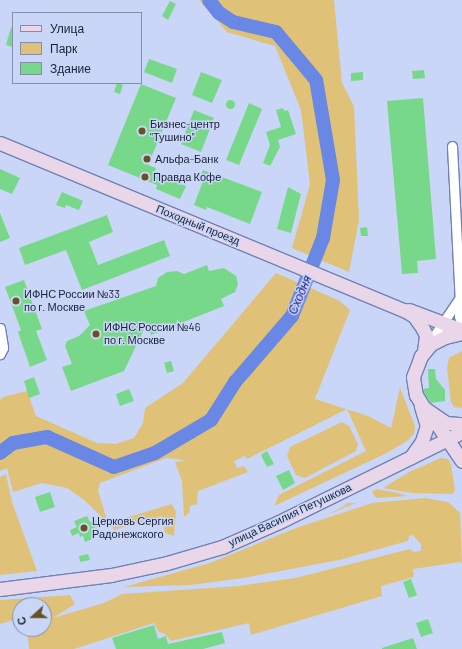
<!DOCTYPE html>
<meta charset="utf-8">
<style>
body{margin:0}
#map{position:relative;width:462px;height:649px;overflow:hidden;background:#c9d6f8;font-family:Barlow,sans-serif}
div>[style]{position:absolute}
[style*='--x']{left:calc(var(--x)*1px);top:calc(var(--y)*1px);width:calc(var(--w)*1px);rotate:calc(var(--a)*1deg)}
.green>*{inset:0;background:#dfc278}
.river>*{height:14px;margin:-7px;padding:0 7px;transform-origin:7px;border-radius:7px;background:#6987e4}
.building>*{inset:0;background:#78d88a}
.round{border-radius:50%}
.roads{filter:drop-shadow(1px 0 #6f82b6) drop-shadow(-1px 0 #6f82b6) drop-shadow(0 1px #6f82b6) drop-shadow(0 -1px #6f82b6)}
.minor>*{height:9px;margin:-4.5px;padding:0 4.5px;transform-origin:4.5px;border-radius:4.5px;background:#fff}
.secondary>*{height:13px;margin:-6.5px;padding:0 6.5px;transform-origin:6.5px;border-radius:6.5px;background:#ead6e9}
.dots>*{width:11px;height:11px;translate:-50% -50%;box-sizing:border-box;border:2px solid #c9d6f8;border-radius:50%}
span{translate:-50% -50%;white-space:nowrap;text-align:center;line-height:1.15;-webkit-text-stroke:3px #c9d6f8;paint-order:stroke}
.poi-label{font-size:11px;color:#1a2136}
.left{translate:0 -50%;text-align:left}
.street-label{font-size:11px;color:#1a2136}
.water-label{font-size:12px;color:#111582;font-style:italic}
.legend{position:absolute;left:12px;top:12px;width:130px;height:72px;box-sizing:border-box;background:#c9d6f8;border:1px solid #838eaa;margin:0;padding:5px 7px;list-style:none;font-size:12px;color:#1a2136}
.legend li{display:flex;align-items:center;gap:8px;height:20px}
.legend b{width:20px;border:1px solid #838eaa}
.north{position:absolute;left:12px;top:597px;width:40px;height:40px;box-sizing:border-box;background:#c9d6f8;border:1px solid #838eaa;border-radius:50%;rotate:249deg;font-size:11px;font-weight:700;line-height:16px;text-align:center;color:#1a2136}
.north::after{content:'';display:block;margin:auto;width:14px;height:18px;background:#665321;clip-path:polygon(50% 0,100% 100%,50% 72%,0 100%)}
</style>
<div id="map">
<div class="green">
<i style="clip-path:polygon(199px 0,334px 0,342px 83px,354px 106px,359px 220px,349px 272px,292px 248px,310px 184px,301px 110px,275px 46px,227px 32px)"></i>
<i style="clip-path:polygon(276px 273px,340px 301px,350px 310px,315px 399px,368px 416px,391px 428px,400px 388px,415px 426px,414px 434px,407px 441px,385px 454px,274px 506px,279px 495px,366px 451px,347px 409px,247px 459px,245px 456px,234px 461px,237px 468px,244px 466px,248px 472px,198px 491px,197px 504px,190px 506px,189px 513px,184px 517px,182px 481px,175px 462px,185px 461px,178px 459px,166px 458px,100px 483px,98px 491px,108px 523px,84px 500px,67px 488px,42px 483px,13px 492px,7px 468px,0 471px,0 400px,3px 397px,27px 391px,36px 416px,97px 443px,116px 444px,134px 438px,143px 423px,145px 408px,183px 383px)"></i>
<i style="clip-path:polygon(462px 351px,462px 408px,454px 407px,451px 402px,447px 368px,449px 358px)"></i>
<i style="clip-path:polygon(342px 422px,349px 426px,358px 444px,356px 451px,305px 478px,296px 475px,287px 456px,290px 447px)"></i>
<i style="clip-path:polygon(441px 458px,448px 459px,451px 464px,455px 490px,452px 494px,412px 493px,383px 488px,409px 472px)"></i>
<i style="clip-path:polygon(6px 474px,12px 502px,37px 571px,0 575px,0 477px)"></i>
<i style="clip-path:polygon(376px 489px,398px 493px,408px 496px,376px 498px,372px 492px)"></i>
<i style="clip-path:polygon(425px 498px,448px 502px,460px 513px,462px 565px,461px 562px,413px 569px,414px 577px,381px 586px,382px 596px,251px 635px,249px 623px,171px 641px,165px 634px,159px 632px,154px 623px,74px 649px,29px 649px,27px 629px,44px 629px,44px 605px,20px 605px,20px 618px,0 624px,0 600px,70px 595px,75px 604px,53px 618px,104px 603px,122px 594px,239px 586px,295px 578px,410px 549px,414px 552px,421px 551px,421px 544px,413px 535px,409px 536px,408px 541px,339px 560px,243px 578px,191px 585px,124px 587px,210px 563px,296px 528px,372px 503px)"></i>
<i style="clip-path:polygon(347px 503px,356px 503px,326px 515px,344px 506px)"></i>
<i style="clip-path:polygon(172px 504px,176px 512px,174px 536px,165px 533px,162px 516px,114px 530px,110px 522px,111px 520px,115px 521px)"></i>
</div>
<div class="river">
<i style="--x:0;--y:453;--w:16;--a:-38"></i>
<i style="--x:13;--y:443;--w:35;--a:-10"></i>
<i style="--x:47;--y:437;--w:73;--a:24.1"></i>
<i style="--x:114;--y:467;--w:43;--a:-18.9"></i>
<i style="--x:155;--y:453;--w:65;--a:-30.5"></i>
<i style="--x:211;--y:420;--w:45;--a:-57.7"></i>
<i style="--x:235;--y:382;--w:87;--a:-49.2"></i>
<i style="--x:292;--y:316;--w:84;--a:-68.3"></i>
<i style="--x:323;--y:238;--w:59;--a:-80.2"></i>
<i style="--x:333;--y:180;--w:101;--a:-99.6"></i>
<i style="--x:316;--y:80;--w:62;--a:-129.8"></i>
<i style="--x:276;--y:32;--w:44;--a:-166.9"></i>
<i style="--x:233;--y:22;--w:17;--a:-147"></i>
<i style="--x:219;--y:13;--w:16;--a:-128"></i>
</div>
<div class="building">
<i style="clip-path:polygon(170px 1px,176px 4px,168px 20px,162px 16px)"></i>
<i style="clip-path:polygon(11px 27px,13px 28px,13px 47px,6px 45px)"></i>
<i style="clip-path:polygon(149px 59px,177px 69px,172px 83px,144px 72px)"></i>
<i style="clip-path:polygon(424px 70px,425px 78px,413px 79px,412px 71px)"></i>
<i style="clip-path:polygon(201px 72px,222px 80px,212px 103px,192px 95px)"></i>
<i style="clip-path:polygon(363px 72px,363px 80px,351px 81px,351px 73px)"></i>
<i style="clip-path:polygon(117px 83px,123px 85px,120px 94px,114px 92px)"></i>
<i style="clip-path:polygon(141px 84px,176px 98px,148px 165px,156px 168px,154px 173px,186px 186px,180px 199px,156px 189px,157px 185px,108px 165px)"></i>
<i style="clip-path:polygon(423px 98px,436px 259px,417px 261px,418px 273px,402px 274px,387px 101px)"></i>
<i class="round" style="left:225.5px;top:99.5px;width:9px;height:9px"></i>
<i style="clip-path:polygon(249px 103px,262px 109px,239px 165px,226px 160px)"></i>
<i style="clip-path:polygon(283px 108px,284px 111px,288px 110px,296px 134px,278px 140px,280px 147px,270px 166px,263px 163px,270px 145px,266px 132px,281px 127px,276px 110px)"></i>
<i style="clip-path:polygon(194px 110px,214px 118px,201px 152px,181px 144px)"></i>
<i style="clip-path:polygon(0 169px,20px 178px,12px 194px,0 189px)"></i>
<i style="clip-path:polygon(203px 170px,262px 192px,250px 224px,207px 207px,206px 210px,194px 205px,203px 181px,199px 180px)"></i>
<i style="clip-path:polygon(288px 187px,301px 194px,291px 233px,277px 229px)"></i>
<i style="clip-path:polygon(62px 192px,83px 201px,79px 210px,66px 205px,65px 208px,56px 205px)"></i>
<i style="clip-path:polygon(0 213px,10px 238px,0 242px)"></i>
<i style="clip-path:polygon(107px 215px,113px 232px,89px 242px,98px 265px,164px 240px,170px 256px,82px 290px,66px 250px,25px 265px,19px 248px)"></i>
<i style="clip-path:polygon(367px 227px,368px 236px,361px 236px,360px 228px)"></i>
<i style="clip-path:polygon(207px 265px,209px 271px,224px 268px,236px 276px,238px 284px,235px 292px,221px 299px,224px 306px,151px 335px,147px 323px,124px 371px,71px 391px,62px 367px,72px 364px,65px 346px,67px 341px,79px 336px,90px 325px,84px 311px,156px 286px,158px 278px,167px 272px,177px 271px,184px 274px)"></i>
<i style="clip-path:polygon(24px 280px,42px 329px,36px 331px,47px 360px,30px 367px,18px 332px,21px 330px,5px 287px)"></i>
<i style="clip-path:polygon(171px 361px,174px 371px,167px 373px,164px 363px)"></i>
<i style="clip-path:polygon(428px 369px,435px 369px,436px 379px,445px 390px,445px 401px,431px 403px,424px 392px,423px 389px,429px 388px)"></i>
<i style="clip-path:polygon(34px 377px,40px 394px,29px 398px,24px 381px)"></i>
<i style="clip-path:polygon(129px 389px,134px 401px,120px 406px,116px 394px)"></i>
<i style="clip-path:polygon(267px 451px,274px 464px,267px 467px,261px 455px)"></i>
<i style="clip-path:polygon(289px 470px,295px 483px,283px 490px,276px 476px)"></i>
<i style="clip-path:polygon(50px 492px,55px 507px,40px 512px,35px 497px)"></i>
<i style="clip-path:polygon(87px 516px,90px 522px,96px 520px,98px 526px,92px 529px,93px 539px,85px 542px,83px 536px,80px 537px,79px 533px,72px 536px,70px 530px,77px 527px,74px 521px)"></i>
<i style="clip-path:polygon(88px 554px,90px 560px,80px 562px,79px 556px)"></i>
<i style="clip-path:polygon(411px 579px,417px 595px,409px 598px,403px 582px)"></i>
<i style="clip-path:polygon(428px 619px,433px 633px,421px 637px,416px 623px)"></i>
<i style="clip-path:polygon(154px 625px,158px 639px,166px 636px,168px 644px,222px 632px,225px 643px,203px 649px,116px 649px,112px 638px)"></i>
<i style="clip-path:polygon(413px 638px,417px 649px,382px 649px,382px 648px)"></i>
</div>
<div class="roads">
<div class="minor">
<i style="--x:452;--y:146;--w:156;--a:87.1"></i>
<i style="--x:460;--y:302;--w:14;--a:94"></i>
<i style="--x:459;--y:316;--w:9;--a:72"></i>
<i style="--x:0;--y:328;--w:20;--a:81"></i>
<i style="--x:3;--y:348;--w:7;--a:117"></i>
<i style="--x:427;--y:346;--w:57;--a:-55.8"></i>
</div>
<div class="secondary">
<i style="--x:0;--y:143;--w:437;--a:22.5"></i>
<i style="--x:404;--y:310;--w:12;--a:31"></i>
<i style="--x:414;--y:316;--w:16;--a:55"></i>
<i style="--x:423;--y:329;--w:7;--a:63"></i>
<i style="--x:426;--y:335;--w:16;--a:97"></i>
<i style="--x:409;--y:310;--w:57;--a:20.7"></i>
<i style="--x:462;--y:333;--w:17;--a:167"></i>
<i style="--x:445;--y:337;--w:16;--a:153"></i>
<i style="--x:431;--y:344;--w:16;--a:130"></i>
<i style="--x:421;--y:356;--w:22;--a:111"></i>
<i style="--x:413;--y:377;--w:18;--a:81"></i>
<i style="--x:416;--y:395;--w:15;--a:58"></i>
<i style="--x:424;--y:408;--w:27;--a:34"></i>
<i style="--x:446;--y:423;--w:16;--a:4"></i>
<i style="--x:432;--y:417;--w:53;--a:55.7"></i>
<i style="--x:411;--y:457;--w:19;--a:-55"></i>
<i style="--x:422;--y:441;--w:16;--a:-72"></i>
<i style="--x:427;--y:426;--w:21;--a:-107"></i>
<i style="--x:0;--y:589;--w:112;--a:-7.2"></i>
<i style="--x:111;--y:575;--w:57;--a:-12.1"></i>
<i style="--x:167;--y:563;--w:57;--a:-16.2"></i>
<i style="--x:222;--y:547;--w:62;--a:-23.7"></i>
<i style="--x:279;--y:522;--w:204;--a:-26.2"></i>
</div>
</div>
<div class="dots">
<i style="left:142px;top:131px;background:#665321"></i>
<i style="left:147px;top:159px;background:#665321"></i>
<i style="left:145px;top:177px;background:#665321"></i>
<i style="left:16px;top:301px;background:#665321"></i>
<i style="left:96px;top:334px;background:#665321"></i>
<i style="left:84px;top:528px;background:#665321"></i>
</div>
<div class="poi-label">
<span class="left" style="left:150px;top:131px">Бизнес-центр<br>"Тушино"</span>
<span class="left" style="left:155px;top:159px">Альфа-Банк</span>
<span class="left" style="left:153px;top:177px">Правда Кофе</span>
<span class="left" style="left:24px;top:301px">ИФНС России №33<br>по г. Москве</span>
<span class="left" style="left:104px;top:334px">ИФНС России №46<br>по г. Москве</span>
<span class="left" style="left:92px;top:528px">Церковь Сергия<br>Радонежского</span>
</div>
<div class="street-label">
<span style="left:198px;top:225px;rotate:22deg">Походный проезд</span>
<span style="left:290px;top:515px;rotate:-25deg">улица Василия Петушкова</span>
</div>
<div class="water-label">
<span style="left:300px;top:295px;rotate:-67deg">Сходня</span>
</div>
<ul class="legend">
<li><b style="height:5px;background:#ead6e9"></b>Улица</li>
<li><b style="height:11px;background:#dfc278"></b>Парк</li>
<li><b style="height:11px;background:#78d88a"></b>Здание</li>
</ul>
<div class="north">С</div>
</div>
